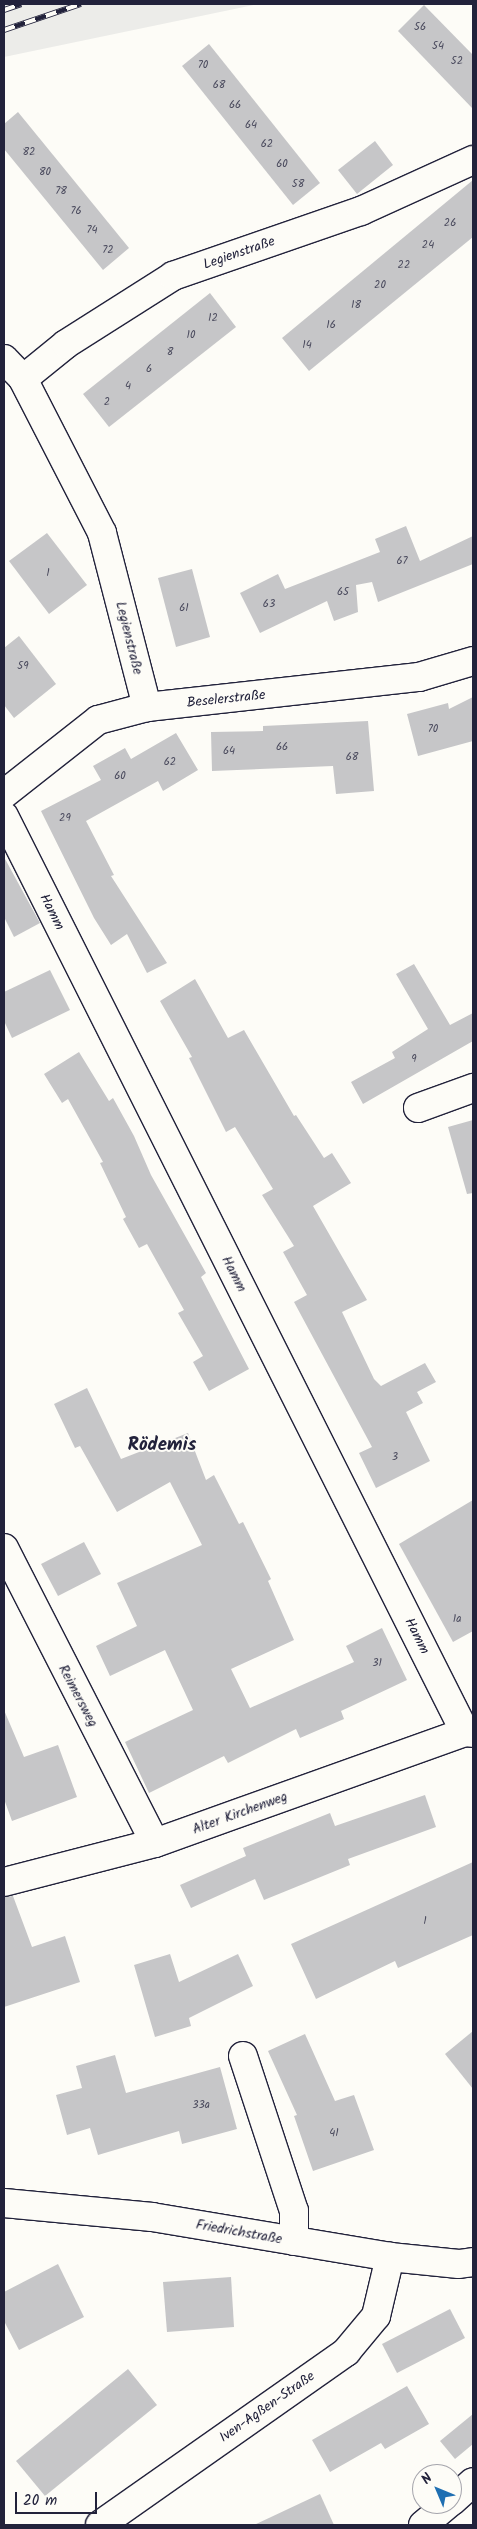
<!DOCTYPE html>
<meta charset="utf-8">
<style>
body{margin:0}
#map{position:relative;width:477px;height:2529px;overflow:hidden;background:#fdfcf7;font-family:Kalam,sans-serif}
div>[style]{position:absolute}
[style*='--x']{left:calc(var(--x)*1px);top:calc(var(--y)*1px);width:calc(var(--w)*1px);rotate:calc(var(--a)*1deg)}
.built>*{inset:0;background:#ecece9}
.building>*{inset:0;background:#c6c6c8}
.roads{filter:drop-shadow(1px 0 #22223b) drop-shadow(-1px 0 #22223b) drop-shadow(0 1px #22223b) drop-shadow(0 -1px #22223b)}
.minor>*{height:28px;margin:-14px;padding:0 14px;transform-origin:14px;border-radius:14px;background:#fdfcf7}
.rail>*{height:5.5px;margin-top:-2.75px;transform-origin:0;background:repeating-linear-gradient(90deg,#fdfcf7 0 11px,#22223b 0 22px);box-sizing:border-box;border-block:1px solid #22223b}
span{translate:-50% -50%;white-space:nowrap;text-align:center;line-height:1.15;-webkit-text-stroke:4px #fdfcf7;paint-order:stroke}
.number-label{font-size:11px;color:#4b4b5e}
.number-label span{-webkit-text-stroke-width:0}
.street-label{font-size:14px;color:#22223b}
.district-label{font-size:19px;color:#22223b;font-weight:700}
.frame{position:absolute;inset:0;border:5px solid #22223b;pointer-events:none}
.north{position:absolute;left:412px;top:2464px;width:50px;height:50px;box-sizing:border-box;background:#fdfcf7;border:1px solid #a5a5ac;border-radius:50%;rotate:315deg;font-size:14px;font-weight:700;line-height:20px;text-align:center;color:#22223b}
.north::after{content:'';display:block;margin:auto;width:18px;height:22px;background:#1f6fb2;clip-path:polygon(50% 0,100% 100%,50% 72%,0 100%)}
.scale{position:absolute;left:15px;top:2492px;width:82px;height:22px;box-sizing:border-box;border:2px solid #22223b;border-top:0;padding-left:6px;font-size:15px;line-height:18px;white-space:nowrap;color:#22223b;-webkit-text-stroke:4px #fdfcf7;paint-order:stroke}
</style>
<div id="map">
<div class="built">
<i style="clip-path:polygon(4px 4px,258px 4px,4px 57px)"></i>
</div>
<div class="building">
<i style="clip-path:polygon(424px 5px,473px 55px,473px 109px,398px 31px)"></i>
<i style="clip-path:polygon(209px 44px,320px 183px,293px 205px,182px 66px)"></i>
<i style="clip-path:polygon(18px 112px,129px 248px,103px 270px,4px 149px,4px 124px)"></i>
<i style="clip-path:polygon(375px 141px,393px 165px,357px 194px,338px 170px)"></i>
<i style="clip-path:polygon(473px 180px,473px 237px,309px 371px,282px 338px)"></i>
<i style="clip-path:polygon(210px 293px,236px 327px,109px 427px,83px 394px)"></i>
<i style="clip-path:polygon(406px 526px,420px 561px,473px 536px,473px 564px,378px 602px,372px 582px,356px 585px,358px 612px,334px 621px,327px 601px,260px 633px,240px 593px,278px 574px,285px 589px,380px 552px,375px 539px)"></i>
<i style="clip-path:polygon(47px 533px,87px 585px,49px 614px,9px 561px)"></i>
<i style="clip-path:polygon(192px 569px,210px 637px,176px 647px,158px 578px)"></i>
<i style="clip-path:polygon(19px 636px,56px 684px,14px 718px,4px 705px,4px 648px)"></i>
<i style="clip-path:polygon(473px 697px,473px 741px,418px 756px,407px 714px,448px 703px,449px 709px)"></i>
<i style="clip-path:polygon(368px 721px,374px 791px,336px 794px,333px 766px,212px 771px,211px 732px,263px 731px,263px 726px)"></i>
<i style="clip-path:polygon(176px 733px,198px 770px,163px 791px,158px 781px,86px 821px,114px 875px,111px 876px,167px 963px,147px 973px,127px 934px,111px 945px,94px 918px,41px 811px,101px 780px,93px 766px,125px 748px,131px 759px)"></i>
<i style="clip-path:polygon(4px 857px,40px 923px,14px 937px,4px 917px)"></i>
<i style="clip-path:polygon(414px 964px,450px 1025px,473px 1013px,473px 1041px,363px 1104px,351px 1082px,395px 1058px,392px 1052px,428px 1029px,396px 974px)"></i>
<i style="clip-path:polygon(50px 970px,70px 1010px,12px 1038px,4px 1021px,4px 992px)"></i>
<i style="clip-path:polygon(195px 979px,228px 1038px,244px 1030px,294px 1116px,296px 1115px,324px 1158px,332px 1153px,351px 1183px,313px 1206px,367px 1300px,342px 1312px,374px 1379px,381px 1386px,425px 1363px,436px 1382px,417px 1392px,423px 1403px,406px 1412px,430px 1461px,376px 1488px,359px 1453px,372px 1447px,294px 1302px,307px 1295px,283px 1252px,294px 1246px,262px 1195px,273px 1189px,235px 1127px,226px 1132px,189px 1058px,192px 1057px,160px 1001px)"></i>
<i style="clip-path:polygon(79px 1052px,109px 1101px,113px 1098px,134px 1136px,151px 1175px,206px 1273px,201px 1277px,249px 1369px,209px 1391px,193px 1362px,203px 1356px,178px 1313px,184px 1310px,147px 1244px,139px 1248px,123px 1219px,126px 1217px,100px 1163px,103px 1162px,68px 1099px,62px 1103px,44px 1074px)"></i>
<i style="clip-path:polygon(473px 1120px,473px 1193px,467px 1194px,448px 1127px)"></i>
<i style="clip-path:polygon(87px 1388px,121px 1459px,188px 1433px,206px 1480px,214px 1475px,239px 1524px,243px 1522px,271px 1579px,268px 1581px,294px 1640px,231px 1669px,250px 1708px,354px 1662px,346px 1646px,382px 1628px,407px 1680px,341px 1711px,344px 1719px,300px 1738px,296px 1729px,228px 1763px,224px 1756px,149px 1793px,125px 1742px,193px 1710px,165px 1650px,110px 1676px,96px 1646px,137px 1626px,117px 1583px,202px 1545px,170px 1482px,117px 1512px,80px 1446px,75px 1448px,54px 1404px)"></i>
<i style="clip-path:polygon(473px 1500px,473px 1631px,453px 1642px,399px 1544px)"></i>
<i style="clip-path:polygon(84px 1542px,101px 1574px,58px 1596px,41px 1564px)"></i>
<i style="clip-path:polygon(4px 1710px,24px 1757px,58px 1745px,77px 1797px,12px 1821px,4px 1799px)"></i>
<i style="clip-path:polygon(425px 1795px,436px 1827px,348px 1859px,350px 1865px,264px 1900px,255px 1879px,191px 1908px,180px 1885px,246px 1856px,243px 1848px,330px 1813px,335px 1826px)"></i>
<i style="clip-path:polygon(473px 1862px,473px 1935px,398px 1968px,395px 1961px,316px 1999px,291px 1944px)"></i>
<i style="clip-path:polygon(13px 1896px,32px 1947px,65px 1936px,80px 1982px,4px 2007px,4px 1897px)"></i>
<i style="clip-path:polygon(170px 1954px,179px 1982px,238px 1954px,253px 1986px,189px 2018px,191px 2026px,155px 2037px,134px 1965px)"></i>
<i style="clip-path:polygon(473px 2031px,473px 2089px,445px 2054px)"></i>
<i style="clip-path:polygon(305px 2034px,335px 2101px,354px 2095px,374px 2150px,313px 2171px,294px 2116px,297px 2115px,268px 2051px)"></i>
<i style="clip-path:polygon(115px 2055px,126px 2093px,220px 2067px,237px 2129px,182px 2144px,179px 2131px,98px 2155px,90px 2128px,67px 2135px,56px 2095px,82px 2088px,76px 2066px)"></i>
<i style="clip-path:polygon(58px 2264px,84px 2317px,19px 2350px,4px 2321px,4px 2292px)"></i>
<i style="clip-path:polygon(231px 2277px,234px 2327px,167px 2332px,163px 2282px)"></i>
<i style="clip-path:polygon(450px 2309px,465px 2338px,397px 2373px,382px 2344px)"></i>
<i style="clip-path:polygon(128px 2369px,157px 2405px,45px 2496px,16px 2461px)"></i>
<i style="clip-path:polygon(407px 2386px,429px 2424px,385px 2449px,381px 2443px,330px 2472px,312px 2440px)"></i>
<i style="clip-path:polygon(473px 2414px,473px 2444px,455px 2459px,440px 2441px)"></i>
<i style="clip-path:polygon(320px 2494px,334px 2525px,254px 2525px)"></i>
</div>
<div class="roads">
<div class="minor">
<i style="--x:4;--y:359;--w:28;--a:46"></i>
<i style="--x:23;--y:379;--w:173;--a:62.8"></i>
<i style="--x:102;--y:533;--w:180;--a:75.5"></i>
<i style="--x:23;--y:379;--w:55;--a:-39.1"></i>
<i style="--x:66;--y:344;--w:127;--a:-32.4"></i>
<i style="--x:173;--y:276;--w:199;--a:-19.1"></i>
<i style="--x:361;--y:211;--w:123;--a:-24.5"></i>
<i style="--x:4;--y:794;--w:120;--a:-38.2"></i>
<i style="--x:98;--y:720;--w:51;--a:-14.9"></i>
<i style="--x:147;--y:707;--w:274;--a:-6.3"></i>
<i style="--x:419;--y:677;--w:56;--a:-16.5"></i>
<i style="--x:4;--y:816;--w:1025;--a:63.29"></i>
<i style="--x:418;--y:1108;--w:59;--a:-20"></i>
<i style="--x:4;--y:1548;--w:331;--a:62.9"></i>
<i style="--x:4;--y:1882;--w:156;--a:-14.5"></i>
<i style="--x:155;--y:1843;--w:329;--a:-19.7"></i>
<i style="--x:465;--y:1732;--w:8;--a:7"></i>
<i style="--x:243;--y:2056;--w:163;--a:71.8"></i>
<i style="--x:294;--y:2211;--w:30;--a:90"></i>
<i style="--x:4;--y:2203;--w:149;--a:5.4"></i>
<i style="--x:152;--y:2217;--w:241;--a:9.5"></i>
<i style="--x:390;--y:2257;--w:69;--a:5.8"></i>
<i style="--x:459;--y:2264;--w:14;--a:-8"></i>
<i style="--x:452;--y:2501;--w:28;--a:-42"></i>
<i style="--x:100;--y:2525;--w:301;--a:-35.1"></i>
<i style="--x:346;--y:2352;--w:47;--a:-50.2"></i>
<i style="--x:376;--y:2316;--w:61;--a:-76.7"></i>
<i style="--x:423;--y:2525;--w:33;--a:-40"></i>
</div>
</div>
<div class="rail">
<i style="--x:4;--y:10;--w:18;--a:-19"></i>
<i style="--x:4;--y:30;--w:81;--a:-18.7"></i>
</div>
<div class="number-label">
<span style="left:420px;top:27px">56</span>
<span style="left:438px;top:46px">54</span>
<span style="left:457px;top:61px">52</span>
<span style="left:203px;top:65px">70</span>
<span style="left:219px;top:85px">68</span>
<span style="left:235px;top:105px">66</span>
<span style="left:251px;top:125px">64</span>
<span style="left:267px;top:144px">62</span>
<span style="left:29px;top:152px">82</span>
<span style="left:282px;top:164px">60</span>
<span style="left:45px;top:172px">80</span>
<span style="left:298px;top:184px">58</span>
<span style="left:61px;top:191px">78</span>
<span style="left:76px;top:211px">76</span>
<span style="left:450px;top:223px">26</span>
<span style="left:92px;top:230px">74</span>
<span style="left:428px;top:245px">24</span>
<span style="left:108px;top:250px">72</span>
<span style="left:404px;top:265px">22</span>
<span style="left:380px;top:285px">20</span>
<span style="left:356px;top:305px">18</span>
<span style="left:213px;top:318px">12</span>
<span style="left:331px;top:325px">16</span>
<span style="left:191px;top:335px">10</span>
<span style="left:307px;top:345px">14</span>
<span style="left:170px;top:352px">8</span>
<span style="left:149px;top:369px">6</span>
<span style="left:128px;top:386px">4</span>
<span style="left:107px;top:402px">2</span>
<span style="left:402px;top:561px">67</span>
<span style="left:48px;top:573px">1</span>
<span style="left:343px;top:592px">65</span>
<span style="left:269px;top:604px">63</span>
<span style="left:184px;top:608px">61</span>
<span style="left:23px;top:666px">59</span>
<span style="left:433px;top:729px">70</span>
<span style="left:282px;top:747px">66</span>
<span style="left:229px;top:751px">64</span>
<span style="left:352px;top:757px">68</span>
<span style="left:170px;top:762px">62</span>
<span style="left:120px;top:776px">60</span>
<span style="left:65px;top:818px">29</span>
<span style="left:414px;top:1059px">9</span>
<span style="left:395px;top:1457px">3</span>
<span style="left:457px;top:1619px">1a</span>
<span style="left:377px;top:1663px">31</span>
<span style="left:425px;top:1921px">1</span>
<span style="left:201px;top:2105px">33a</span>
<span style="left:334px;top:2133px">41</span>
</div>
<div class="street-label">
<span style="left:239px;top:253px;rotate:-19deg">Legienstraße</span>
<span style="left:129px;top:638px;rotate:76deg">Legienstraße</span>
<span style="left:226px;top:699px;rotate:-6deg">Beselerstraße</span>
<span style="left:52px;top:912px;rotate:63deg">Hamm</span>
<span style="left:234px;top:1274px;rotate:63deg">Hamm</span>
<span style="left:417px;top:1636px;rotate:63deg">Hamm</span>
<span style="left:78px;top:1696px;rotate:62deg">Reimersweg</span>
<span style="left:240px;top:1813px;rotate:-20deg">Alter Kirchenweg</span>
<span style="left:239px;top:2232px;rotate:10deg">Friedrichstraße</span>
<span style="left:267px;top:2407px;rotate:-35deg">Iven-Agßen-Straße</span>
</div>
<div class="district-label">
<span style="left:162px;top:1446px">Rödemis</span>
</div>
<div class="frame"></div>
<div class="north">N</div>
<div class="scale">20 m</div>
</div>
